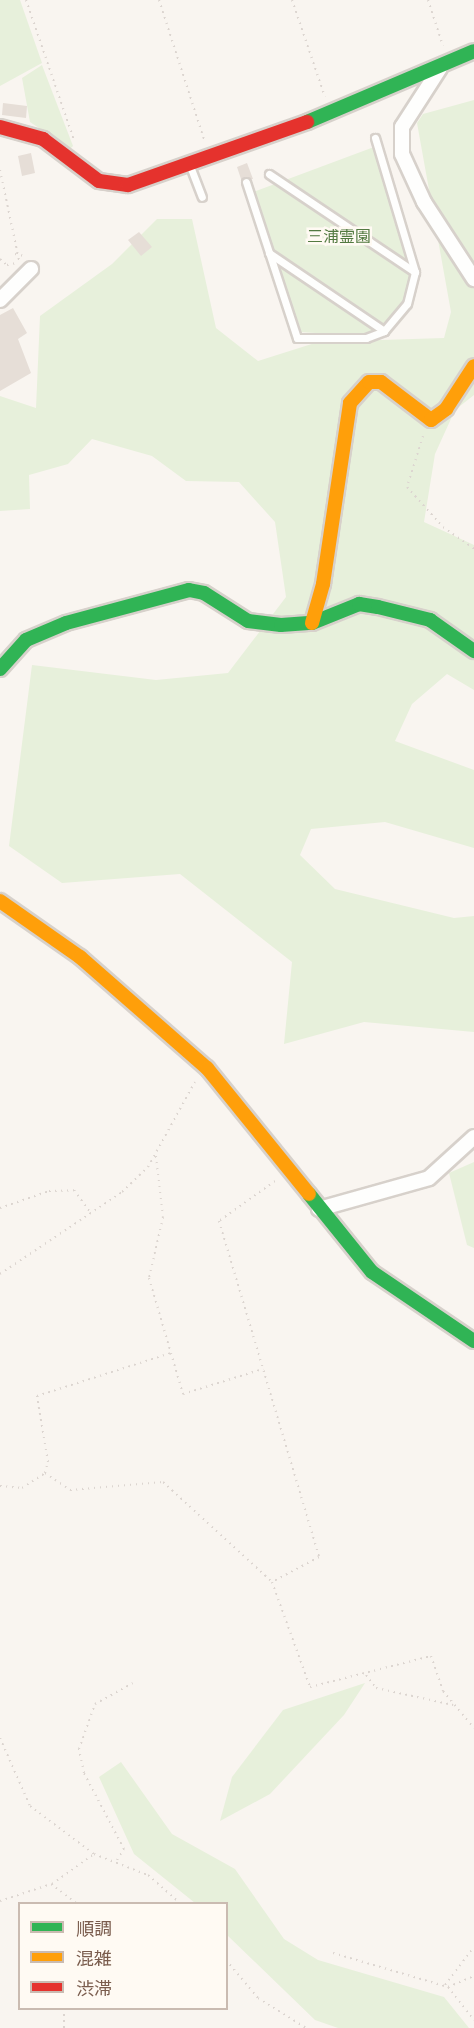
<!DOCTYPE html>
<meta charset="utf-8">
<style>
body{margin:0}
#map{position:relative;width:474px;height:2028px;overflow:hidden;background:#f9f5f0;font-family:"Work Sans","Noto Sans JP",sans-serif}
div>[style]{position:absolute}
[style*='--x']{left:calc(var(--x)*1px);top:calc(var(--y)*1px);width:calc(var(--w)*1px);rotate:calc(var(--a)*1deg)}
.green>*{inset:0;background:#e7f0db}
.building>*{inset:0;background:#e6ded7}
.path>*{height:2px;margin-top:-1px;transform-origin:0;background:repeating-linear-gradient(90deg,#dcd5d0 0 1.5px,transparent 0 6px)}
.roads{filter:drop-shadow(2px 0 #d7d1cb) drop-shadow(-2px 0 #d7d1cb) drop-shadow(0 2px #d7d1cb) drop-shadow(0 -2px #d7d1cb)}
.lane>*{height:7px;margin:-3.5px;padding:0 3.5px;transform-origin:3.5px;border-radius:3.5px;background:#fefefd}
.street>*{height:14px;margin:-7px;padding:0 7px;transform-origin:7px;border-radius:7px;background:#fefefd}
.fast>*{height:14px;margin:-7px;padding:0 7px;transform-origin:7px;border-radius:7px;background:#30b455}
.slow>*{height:14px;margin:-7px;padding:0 7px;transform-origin:7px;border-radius:7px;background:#ff9f0a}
.jam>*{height:14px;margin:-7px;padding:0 7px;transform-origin:7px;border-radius:7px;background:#e5322d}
span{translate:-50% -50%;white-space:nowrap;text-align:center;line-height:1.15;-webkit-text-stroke:5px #fffaf3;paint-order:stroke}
.park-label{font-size:16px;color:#537a41}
.legend{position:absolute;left:18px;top:1902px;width:210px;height:108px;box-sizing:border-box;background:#fffaf3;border:2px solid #cabbb1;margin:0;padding:8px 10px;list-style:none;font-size:18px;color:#7a5c4d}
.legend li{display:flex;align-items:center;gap:12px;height:30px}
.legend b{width:30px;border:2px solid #cabbb1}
</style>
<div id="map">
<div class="green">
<i style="clip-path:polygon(0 0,20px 0,42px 63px,0 86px)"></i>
<i style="clip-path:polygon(42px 65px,73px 146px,70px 149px,30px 122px,22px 78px)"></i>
<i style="clip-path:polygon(474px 100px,474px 395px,455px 410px,435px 454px,424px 522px,474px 545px,474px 690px,447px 674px,412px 704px,395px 741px,474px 770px,474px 848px,385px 822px,311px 829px,300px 855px,335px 889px,454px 918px,474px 916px,474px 1032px,364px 1022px,284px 1044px,292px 962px,180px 874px,62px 883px,9px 846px,32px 665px,156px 680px,228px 673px,286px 597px,275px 522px,239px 482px,186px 481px,152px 456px,92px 439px,68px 464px,29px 475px,30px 509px,0 511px,0 396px,36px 408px,40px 316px,112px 264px,157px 219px,192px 219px,216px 328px,258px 361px,318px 342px,444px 338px,451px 312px,417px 123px,423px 114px)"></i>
<i style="clip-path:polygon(382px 144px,417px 260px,419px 274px,408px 308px,381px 337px,299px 332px,253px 192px)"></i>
<i style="clip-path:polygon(474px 1162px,474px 1248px,467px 1245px,449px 1173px)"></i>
<i style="clip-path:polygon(365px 1683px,344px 1715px,270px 1794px,220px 1821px,232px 1777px,283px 1710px)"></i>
<i style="clip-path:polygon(121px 1762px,172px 1834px,235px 1869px,284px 1939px,318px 1960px,444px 1997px,469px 2028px,338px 2028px,315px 2020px,227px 1935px,226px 1904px,195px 1903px,134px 1854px,99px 1777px)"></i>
</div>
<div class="building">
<i style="clip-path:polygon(3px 103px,27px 106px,26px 118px,2px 115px)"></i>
<i style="clip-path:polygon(31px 153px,35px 173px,22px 176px,18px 156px)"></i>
<i style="clip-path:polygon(247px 163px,253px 179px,241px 179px,237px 167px)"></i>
<i style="clip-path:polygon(139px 232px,152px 247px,141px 256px,128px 240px)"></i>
<i style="clip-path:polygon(13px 308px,27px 333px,18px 339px,31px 373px,0 391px,0 315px)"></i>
</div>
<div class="path">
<i style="--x:26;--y:0;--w:148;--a:71.1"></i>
<i style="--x:159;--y:0;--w:149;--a:72.1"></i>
<i style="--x:292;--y:0;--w:102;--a:71.2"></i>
<i style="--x:428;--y:0;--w:48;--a:71.9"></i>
<i style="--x:0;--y:170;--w:92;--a:78.1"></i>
<i style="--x:15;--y:254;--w:9;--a:13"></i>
<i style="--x:0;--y:259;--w:9;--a:41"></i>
<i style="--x:7;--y:265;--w:9;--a:-13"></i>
<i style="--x:423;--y:436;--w:53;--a:107.4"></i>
<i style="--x:407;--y:487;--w:54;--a:48"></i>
<i style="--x:443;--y:527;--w:38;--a:35"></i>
<i style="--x:156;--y:1156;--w:61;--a:83.5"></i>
<i style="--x:163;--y:1217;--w:63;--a:102.9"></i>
<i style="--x:149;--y:1278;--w:121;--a:73.7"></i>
<i style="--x:183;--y:1394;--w:84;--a:-17.4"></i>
<i style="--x:275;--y:1181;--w:69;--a:144.5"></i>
<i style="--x:219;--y:1221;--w:351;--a:73.4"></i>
<i style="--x:319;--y:1557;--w:53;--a:152"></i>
<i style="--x:272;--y:1582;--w:112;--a:70.1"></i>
<i style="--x:310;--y:1687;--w:125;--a:-14.4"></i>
<i style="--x:431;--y:1656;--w:37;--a:71"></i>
<i style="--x:443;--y:1691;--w:48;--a:50"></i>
<i style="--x:0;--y:1208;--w:52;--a:-19.1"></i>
<i style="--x:49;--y:1191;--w:25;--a:-2"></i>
<i style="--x:74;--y:1190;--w:29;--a:54"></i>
<i style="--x:0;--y:1274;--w:147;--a:-33.9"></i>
<i style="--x:122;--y:1192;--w:36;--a:-44"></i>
<i style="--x:148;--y:1167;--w:97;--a:-61.1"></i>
<i style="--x:45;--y:1473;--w:30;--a:34"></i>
<i style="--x:70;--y:1490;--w:93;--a:-4.9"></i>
<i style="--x:163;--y:1482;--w:148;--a:42.5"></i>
<i style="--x:0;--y:1486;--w:22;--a:5"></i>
<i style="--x:22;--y:1488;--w:27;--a:-33"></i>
<i style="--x:45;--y:1473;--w:11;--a:-75"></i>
<i style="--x:48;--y:1462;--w:67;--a:-99.5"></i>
<i style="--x:37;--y:1396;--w:141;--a:-17.8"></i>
<i style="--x:366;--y:1675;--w:16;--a:52"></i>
<i style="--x:376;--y:1688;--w:79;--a:12.4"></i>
<i style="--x:0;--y:1738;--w:74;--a:66.2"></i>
<i style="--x:30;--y:1806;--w:80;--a:36.9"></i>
<i style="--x:94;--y:1854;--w:58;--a:21.3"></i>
<i style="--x:148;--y:1875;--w:44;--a:41.3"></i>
<i style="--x:117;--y:1860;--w:13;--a:-58"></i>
<i style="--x:124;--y:1849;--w:86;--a:-117.8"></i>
<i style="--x:84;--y:1773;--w:25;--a:-102"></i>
<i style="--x:79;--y:1749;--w:48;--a:-70.4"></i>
<i style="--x:95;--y:1704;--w:43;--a:-28.9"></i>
<i style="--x:52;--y:1884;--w:52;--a:-35.5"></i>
<i style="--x:0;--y:1901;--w:54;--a:-18.4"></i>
<i style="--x:51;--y:1884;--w:34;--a:37"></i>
<i style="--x:333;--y:1953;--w:120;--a:16.5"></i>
<i style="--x:448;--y:1987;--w:42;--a:51.8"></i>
<i style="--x:226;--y:1960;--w:50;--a:49.9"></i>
<i style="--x:258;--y:1998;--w:57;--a:32"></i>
<i style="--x:445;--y:1985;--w:48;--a:-52.7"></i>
<i style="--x:448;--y:1987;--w:28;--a:-23"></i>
<i style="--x:64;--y:2008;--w:20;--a:90"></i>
</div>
<div class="roads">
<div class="lane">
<i style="--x:190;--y:166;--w:33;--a:69"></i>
<i style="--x:269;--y:174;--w:176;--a:33.9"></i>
<i style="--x:246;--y:182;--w:164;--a:71.9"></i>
<i style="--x:297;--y:338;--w:69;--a:0"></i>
<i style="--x:366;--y:338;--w:19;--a:-21"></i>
<i style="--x:384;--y:331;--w:35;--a:-50"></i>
<i style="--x:407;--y:304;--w:33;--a:-76"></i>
<i style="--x:415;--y:272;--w:140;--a:-106.6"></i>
<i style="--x:269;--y:253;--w:139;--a:34.1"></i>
</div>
<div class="street">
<i style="--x:440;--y:68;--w:70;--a:122.8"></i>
<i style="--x:402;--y:127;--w:27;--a:90"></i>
<i style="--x:402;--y:154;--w:53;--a:65.4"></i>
<i style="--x:424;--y:202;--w:92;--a:57"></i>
<i style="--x:0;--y:300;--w:44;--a:-45"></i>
<i style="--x:319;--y:1209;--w:114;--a:-15.7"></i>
<i style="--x:429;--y:1178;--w:61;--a:-42.3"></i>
</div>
<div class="fast">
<i style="--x:307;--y:122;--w:181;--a:-23"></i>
<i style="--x:0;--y:669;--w:39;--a:-48"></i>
<i style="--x:26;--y:640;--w:43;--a:-23"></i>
<i style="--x:66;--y:623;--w:127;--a:-15"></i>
<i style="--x:189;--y:590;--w:15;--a:11"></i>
<i style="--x:204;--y:593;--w:52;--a:32.5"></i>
<i style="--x:248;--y:621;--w:33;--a:7"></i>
<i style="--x:281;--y:625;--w:31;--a:-4"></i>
<i style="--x:312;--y:623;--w:51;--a:-22"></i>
<i style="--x:359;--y:604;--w:19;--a:9"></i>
<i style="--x:378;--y:607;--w:54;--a:14"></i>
<i style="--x:430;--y:620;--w:54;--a:35.2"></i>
<i style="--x:309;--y:1194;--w:100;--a:51.1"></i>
<i style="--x:372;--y:1272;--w:123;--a:34.1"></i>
</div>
<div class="slow">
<i style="--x:312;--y:623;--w:41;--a:-74.2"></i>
<i style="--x:323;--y:584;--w:183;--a:-81.5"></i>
<i style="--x:350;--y:403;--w:28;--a:-48"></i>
<i style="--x:369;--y:382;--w:12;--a:0"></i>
<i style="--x:381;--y:382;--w:63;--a:37.2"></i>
<i style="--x:431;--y:420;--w:19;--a:-36"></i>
<i style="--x:446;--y:409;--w:51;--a:-56.9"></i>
<i style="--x:0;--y:901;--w:98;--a:35"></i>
<i style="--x:80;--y:957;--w:169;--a:41.2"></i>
<i style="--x:207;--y:1068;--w:162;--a:51"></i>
</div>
<div class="jam">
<i style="--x:0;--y:127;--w:45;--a:15.6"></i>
<i style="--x:43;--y:139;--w:70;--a:36.9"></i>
<i style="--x:99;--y:181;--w:29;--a:8"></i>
<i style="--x:128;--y:185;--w:190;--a:-19.4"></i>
</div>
</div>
<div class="park-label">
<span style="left:339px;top:237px">三浦霊園</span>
</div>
<ul class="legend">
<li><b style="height:8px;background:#30b455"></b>順調</li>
<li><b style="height:8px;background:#ff9f0a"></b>混雑</li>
<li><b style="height:8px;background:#e5322d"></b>渋滞</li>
</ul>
</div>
